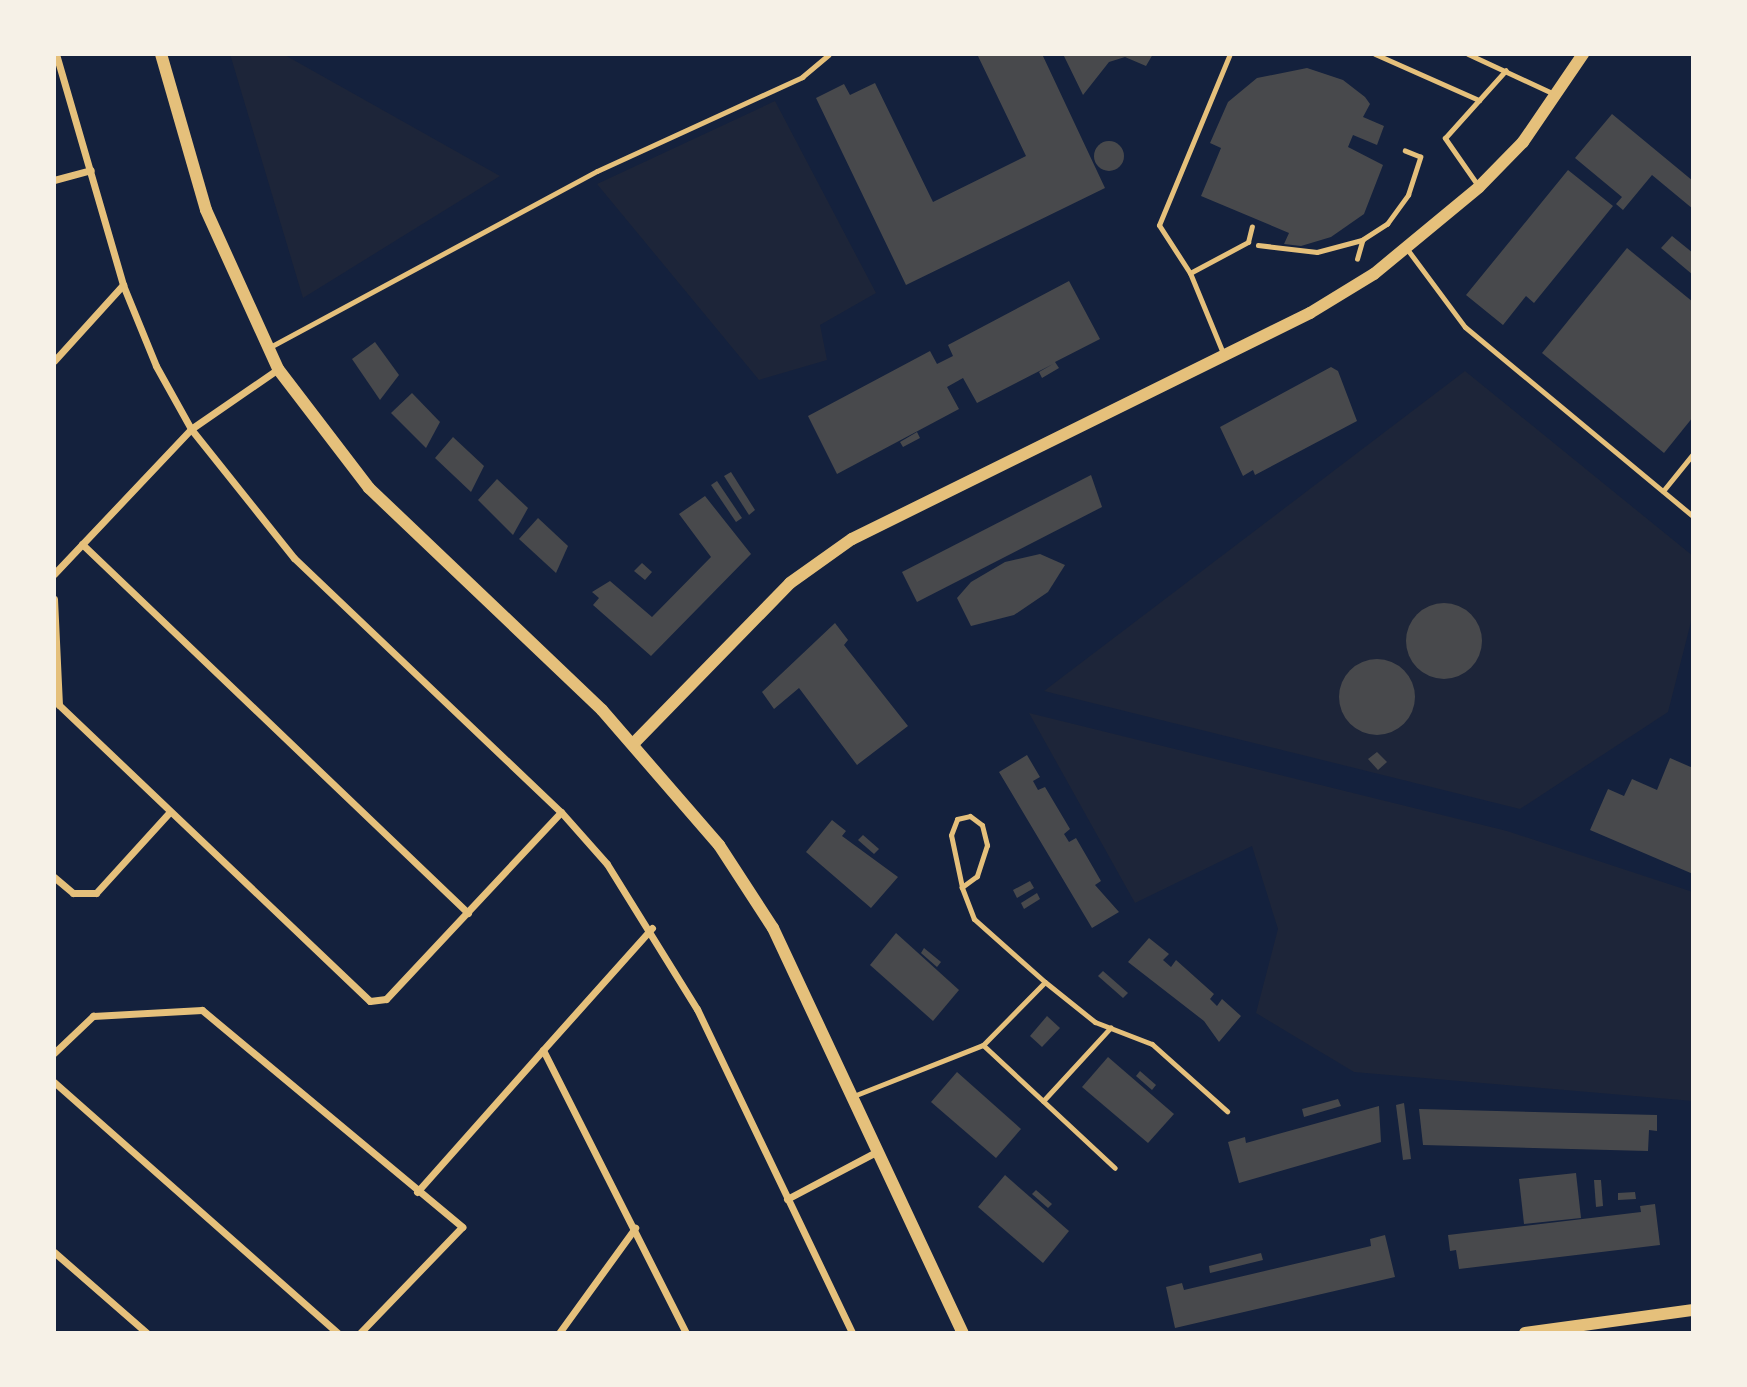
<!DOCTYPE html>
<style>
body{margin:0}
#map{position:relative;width:1747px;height:1387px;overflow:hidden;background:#14213d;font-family:Jost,sans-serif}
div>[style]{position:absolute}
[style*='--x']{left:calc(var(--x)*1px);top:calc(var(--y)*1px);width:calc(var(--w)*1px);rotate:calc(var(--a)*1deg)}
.green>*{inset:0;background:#1d2539}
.building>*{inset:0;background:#48494c}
.round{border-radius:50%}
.path>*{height:4.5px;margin:-2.25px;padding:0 2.25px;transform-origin:2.25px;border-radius:2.25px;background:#e5c07b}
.service>*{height:5px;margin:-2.5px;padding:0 2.5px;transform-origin:2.5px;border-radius:2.5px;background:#e5c07b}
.minor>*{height:7px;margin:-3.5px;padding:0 3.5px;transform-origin:3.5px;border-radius:3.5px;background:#e5c07b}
.tertiary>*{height:12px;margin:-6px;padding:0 6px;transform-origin:6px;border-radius:6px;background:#e5c07b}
span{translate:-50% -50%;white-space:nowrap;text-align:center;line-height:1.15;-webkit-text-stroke:5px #f6f1e7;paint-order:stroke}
.frame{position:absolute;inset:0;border:56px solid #f6f1e7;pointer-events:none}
</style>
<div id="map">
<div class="green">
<i style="clip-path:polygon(230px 54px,283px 54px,500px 176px,303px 298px)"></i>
<i style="clip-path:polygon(775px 101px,876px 293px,820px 325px,827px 360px,759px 380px,597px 184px)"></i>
<i style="clip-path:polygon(1465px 371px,1693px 556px,1693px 614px,1668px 712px,1520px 809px,1044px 691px)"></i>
<i style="clip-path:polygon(1029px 713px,1507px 831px,1693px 892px,1693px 1101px,1354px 1072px,1256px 1013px,1278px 929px,1252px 846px,1135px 903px)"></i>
</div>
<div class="building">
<i style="clip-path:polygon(977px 54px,1042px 54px,1105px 188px,906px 285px,816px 98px,844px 84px,850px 95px,875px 83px,933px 202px,1026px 156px)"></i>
<i style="clip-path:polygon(1063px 54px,1153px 54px,1146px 66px,1125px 57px,1109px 62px,1083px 95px)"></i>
<i style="clip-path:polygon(1307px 68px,1343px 80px,1365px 97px,1370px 104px,1363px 117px,1384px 126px,1377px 145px,1353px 135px,1348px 147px,1383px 165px,1364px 214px,1331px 237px,1301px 246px,1284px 244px,1289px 233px,1201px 196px,1221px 148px,1210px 143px,1228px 102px,1257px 78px)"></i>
<i style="clip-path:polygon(1612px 114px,1693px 181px,1693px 209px,1652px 175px,1623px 210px,1616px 204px,1622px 197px,1575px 158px)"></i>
<i class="round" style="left:1094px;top:141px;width:30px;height:30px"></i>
<i style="clip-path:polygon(1568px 170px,1613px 206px,1534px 303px,1526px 296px,1503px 325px,1466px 295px)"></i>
<i style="clip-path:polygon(1672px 236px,1693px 253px,1693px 275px,1661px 248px)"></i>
<i style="clip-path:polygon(1627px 248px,1693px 302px,1693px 417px,1664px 453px,1542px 353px)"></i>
<i style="clip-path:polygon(1069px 281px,1100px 339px,1055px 362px,1059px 368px,1042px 378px,1039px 372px,1053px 364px,977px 403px,963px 378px,947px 387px,959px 409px,837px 474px,808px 416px,930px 351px,937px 364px,953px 356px,948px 345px)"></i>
<i style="clip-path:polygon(375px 342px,399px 375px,380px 400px,352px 359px)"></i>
<i style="clip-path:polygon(1331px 367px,1338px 371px,1357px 421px,1255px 475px,1253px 470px,1243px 476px,1220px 427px)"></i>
<i style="clip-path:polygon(412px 393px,440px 422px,426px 448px,391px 413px)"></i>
<i style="clip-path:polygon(917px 432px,920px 438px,903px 447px,900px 442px)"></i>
<i style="clip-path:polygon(453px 437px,484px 466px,471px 492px,435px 458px)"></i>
<i style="clip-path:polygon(731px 472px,755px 510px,749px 515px,724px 476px)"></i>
<i style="clip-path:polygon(1091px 475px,1102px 507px,917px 602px,902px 572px)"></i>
<i style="clip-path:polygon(497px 479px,528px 508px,513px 535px,478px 500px)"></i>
<i style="clip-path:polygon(717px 481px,742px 518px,736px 522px,711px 485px)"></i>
<i style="clip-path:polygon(705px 496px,751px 554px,651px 656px,593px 605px,599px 598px,592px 592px,610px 581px,652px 617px,711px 557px,679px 514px)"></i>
<i style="clip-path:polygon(538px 518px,568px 546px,556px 573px,519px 539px)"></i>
<i style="clip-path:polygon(1040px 554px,1065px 565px,1048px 592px,1014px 615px,971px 626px,957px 598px,971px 582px,1005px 562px)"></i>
<i style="clip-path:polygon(642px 563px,652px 572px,645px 580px,634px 571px)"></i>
<i class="round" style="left:1406px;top:603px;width:76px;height:76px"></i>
<i style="clip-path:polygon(835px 623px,848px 640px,844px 645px,908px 726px,857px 765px,799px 688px,774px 709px,762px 692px)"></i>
<i class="round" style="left:1339px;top:659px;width:76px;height:76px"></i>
<i style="clip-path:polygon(1377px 752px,1387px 762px,1378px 770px,1368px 759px)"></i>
<i style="clip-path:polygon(1027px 755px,1040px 777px,1033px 781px,1038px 790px,1045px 787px,1070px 829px,1064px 834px,1069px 842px,1076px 838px,1101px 881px,1095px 885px,1119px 912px,1092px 928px,999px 772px)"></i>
<i style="clip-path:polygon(1670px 758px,1693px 768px,1693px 874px,1590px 830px,1608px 789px,1624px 796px,1632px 779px,1657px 790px)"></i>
<i style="clip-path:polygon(832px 820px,846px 831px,842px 836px,898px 877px,871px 908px,806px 852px)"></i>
<i style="clip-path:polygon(863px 835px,879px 849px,874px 854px,858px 840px)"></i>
<i style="clip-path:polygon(1030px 881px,1034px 888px,1017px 898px,1013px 890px)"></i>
<i style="clip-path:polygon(1037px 893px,1040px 899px,1024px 909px,1021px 903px)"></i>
<i style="clip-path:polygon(896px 933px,959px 990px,933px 1021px,870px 965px)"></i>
<i style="clip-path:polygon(1149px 938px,1169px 954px,1163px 960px,1171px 967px,1176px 960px,1214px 994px,1210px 999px,1217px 1006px,1222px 999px,1241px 1016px,1219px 1042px,1204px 1021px,1128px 962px)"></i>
<i style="clip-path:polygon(924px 948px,941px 962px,937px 967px,921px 953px)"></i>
<i style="clip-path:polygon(1103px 971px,1128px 993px,1123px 998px,1098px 976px)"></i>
<i style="clip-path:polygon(1047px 1016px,1060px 1028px,1042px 1047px,1030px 1036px)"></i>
<i style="clip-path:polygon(1108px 1057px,1174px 1114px,1148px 1143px,1082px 1087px)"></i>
<i style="clip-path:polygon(1140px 1071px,1156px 1085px,1152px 1090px,1136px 1076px)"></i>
<i style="clip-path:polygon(957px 1072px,1021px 1129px,996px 1158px,931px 1102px)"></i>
<i style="clip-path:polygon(1338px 1099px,1341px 1106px,1304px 1117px,1302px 1109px)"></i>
<i style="clip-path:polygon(1404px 1103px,1411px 1159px,1403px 1160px,1396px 1105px)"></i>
<i style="clip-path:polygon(1379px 1106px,1381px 1142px,1239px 1183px,1228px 1142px,1245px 1137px,1246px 1143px)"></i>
<i style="clip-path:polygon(1419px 1109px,1657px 1115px,1657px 1131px,1649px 1130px,1648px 1151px,1423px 1145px)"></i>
<i style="clip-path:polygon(1576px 1173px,1581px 1218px,1524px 1224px,1519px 1179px)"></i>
<i style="clip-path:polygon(1005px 1175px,1069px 1231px,1043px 1263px,978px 1207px)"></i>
<i style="clip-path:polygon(1594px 1180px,1601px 1180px,1603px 1206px,1596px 1207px)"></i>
<i style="clip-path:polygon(1036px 1190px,1052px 1204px,1048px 1208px,1032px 1194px)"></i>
<i style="clip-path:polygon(1635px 1192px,1636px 1199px,1618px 1200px,1618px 1193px)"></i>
<i style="clip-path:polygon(1655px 1204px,1660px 1245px,1459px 1269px,1456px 1250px,1450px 1251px,1448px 1235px,1641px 1212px,1640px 1206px)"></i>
<i style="clip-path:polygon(1385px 1235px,1395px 1277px,1175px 1328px,1166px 1287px,1182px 1283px,1184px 1290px,1371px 1246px,1370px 1239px)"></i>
<i style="clip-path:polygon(1261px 1253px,1263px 1260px,1210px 1273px,1209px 1266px)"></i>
</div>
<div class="path">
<i style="--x:1258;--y:245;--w:59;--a:6.8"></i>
<i style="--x:1317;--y:252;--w:47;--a:-14.9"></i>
<i style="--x:1362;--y:240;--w:30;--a:-33"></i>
<i style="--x:1387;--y:224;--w:36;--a:-54"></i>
<i style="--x:1408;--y:195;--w:40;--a:-72"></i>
<i style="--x:1420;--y:157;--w:16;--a:-158"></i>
<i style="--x:1357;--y:259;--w:19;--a:-74"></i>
</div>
<div class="service">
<i style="--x:1375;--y:54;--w:114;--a:23.9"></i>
<i style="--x:1468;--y:54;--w:95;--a:24.9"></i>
<i style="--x:1479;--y:187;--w:60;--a:-124.8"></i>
<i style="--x:1445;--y:138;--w:91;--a:-48.1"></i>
<i style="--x:1407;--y:249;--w:97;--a:53.4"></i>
<i style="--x:1465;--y:327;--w:296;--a:39.7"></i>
<i style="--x:1190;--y:273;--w:66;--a:-28.1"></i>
<i style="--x:1248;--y:242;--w:16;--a:-76"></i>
<i style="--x:270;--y:347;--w:371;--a:-28.3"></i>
<i style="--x:597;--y:171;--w:226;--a:-24.6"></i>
<i style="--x:802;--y:77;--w:35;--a:-40"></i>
<i style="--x:1223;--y:353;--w:87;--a:-112.4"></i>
<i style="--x:1190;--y:273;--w:57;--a:-122.9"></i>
<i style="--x:1159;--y:225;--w:185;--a:-67.5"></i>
<i style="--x:1663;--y:491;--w:48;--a:-51"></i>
<i style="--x:1045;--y:982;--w:64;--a:38.7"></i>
<i style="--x:1095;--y:1022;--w:61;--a:21.1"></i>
<i style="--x:1152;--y:1044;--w:101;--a:41.8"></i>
<i style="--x:983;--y:1045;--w:180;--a:43"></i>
<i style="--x:856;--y:1095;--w:136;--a:-21.5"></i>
<i style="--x:983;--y:1045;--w:88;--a:-45.5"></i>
<i style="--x:1045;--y:982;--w:95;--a:-138.4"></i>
<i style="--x:974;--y:919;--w:34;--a:-111"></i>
<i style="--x:962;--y:887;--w:53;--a:-101.9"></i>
<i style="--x:951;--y:835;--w:17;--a:-69"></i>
<i style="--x:957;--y:819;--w:13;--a:-13"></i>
<i style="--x:970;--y:816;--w:15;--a:37"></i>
<i style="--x:982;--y:825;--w:21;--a:76"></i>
<i style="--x:987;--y:845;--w:33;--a:108"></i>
<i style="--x:977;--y:876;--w:19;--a:144"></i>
<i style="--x:1043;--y:1101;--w:100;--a:-47.4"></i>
<i style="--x:1693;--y:1181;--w:102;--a:90"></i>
</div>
<div class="minor">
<i style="--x:56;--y:54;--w:241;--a:73.8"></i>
<i style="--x:123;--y:285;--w:87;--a:67.8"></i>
<i style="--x:156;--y:366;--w:72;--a:60.9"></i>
<i style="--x:191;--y:429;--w:165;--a:51.4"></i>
<i style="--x:294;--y:558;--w:369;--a:43.6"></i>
<i style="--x:561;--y:812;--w:69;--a:48.5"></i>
<i style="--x:607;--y:864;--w:171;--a:58.2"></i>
<i style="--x:697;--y:1009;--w:359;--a:64.4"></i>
<i style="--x:54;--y:180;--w:38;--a:-15"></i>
<i style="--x:54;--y:361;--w:103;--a:-47.8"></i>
<i style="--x:82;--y:544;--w:534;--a:43.71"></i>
<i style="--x:54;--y:574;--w:199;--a:-46.6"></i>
<i style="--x:191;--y:429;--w:106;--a:-34.6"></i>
<i style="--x:54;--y:599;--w:106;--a:87.3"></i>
<i style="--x:59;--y:705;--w:429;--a:43.6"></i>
<i style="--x:370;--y:1001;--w:16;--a:-7"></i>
<i style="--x:386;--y:999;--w:256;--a:-46.9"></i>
<i style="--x:54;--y:877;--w:25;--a:40"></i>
<i style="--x:73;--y:893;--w:23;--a:0"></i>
<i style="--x:96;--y:893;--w:107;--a:-47.7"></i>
<i style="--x:652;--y:928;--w:164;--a:131.8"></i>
<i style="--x:543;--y:1050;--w:317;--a:63.2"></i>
<i style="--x:54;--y:1053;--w:54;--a:-43.5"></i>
<i style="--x:93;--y:1016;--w:109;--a:-3.2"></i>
<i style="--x:202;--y:1010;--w:339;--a:39.8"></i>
<i style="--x:462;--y:1227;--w:147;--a:133.9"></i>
<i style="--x:54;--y:1082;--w:379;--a:41.5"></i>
<i style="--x:417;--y:1192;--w:190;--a:-48.4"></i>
<i style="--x:787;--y:1199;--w:103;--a:-27.8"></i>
<i style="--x:54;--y:1252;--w:123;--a:41.1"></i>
<i style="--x:559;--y:1333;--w:130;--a:-54.1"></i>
</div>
<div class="tertiary">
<i style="--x:161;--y:54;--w:162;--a:73.9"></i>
<i style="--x:206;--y:210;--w:175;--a:65.6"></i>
<i style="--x:278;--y:369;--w:150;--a:52.6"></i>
<i style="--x:369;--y:488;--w:322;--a:43.6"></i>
<i style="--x:602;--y:710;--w:179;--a:49.1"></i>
<i style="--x:719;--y:845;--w:99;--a:57"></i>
<i style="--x:773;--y:928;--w:447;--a:64.9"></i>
<i style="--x:634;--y:743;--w:223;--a:-45.7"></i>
<i style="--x:790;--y:583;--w:76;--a:-35.4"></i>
<i style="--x:852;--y:539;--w:511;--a:-26.26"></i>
<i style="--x:1310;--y:313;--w:75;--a:-31.4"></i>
<i style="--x:1374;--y:274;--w:136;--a:-39.6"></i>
<i style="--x:1479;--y:187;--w:63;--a:-45.6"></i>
<i style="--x:1523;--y:142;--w:107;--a:-55.7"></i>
<i style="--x:1525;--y:1333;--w:170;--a:-7.8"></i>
</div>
<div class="frame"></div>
</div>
